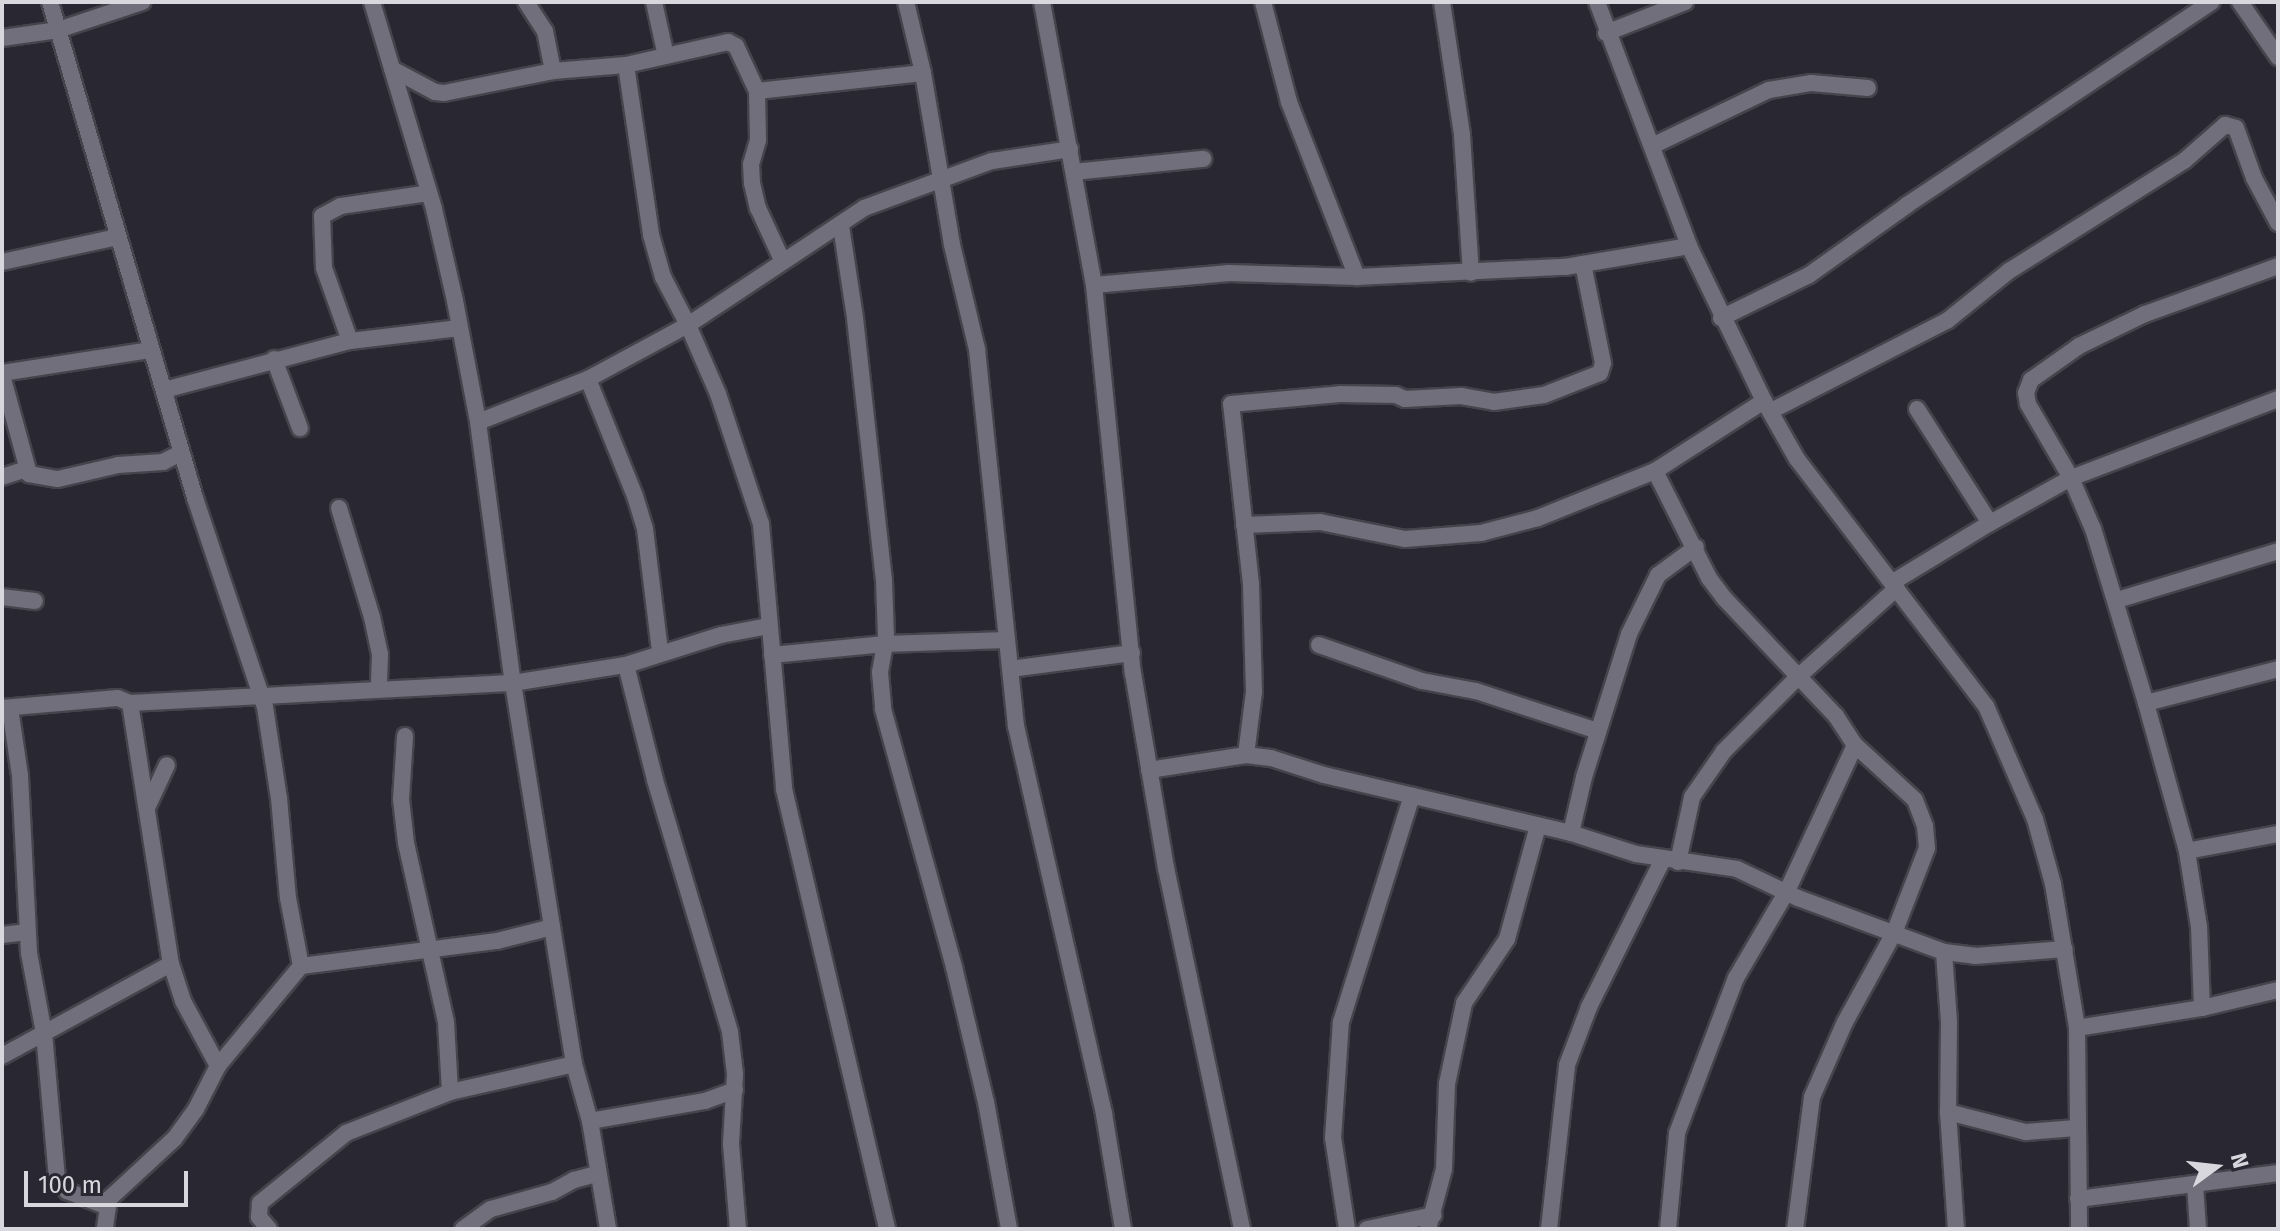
<!DOCTYPE html>
<style>
body{margin:0}
#map{position:relative;width:2280px;height:1231px;overflow:hidden;background:#292732;font-family:"Fira Sans",sans-serif}
div>[style]{position:absolute}
[style*='--x']{left:calc(var(--x)*1px);top:calc(var(--y)*1px);width:calc(var(--w)*1px);rotate:calc(var(--a)*1deg)}
.roads{filter:drop-shadow(2px 0 #45444c) drop-shadow(-2px 0 #45444c) drop-shadow(0 2px #45444c) drop-shadow(0 -2px #45444c)}
.minor>*{height:16px;margin:-8px;padding:0 8px;transform-origin:8px;border-radius:8px;background:#716f7b}
span{translate:-50% -50%;white-space:nowrap;text-align:center;line-height:1.15;-webkit-text-stroke:8px #292732;paint-order:stroke}
.frame{position:absolute;inset:0;border:4px solid #d8d7dd;pointer-events:none}
.north{position:absolute;left:2176px;top:1127px;width:80px;height:80px;-webkit-text-stroke:6px #292732;paint-order:stroke;rotate:75deg;font-size:22px;font-weight:700;line-height:32px;text-align:center;color:#d8d7dd}
.north::after{content:'';display:block;margin:auto;width:28px;height:36px;background:#d8d7dd;clip-path:polygon(50% 0,100% 100%,50% 72%,0 100%)}
.scale{position:absolute;left:24px;top:1171px;width:164px;height:36px;box-sizing:border-box;border:4px solid #d8d7dd;border-top:0;padding-left:10px;font-size:24px;line-height:28px;white-space:nowrap;color:#d8d7dd;-webkit-text-stroke:6px #292732;paint-order:stroke}
</style>
<div id="map">
<div class="roads">
<div class="minor">
<i style="--x:50;--y:2;--w:517;--a:73.7"></i>
<i style="--x:195;--y:498;--w:220;--a:71.5"></i>
<i style="--x:265;--y:707;--w:92;--a:81.3"></i>
<i style="--x:279;--y:798;--w:100;--a:84.9"></i>
<i style="--x:288;--y:898;--w:69;--a:79.2"></i>
<i style="--x:372;--y:2;--w:216;--a:73.3"></i>
<i style="--x:434;--y:209;--w:94;--a:77.1"></i>
<i style="--x:455;--y:301;--w:123;--a:79.2"></i>
<i style="--x:478;--y:422;--w:263;--a:82.4"></i>
<i style="--x:513;--y:683;--w:386;--a:80.9"></i>
<i style="--x:574;--y:1064;--w:59;--a:74.3"></i>
<i style="--x:590;--y:1121;--w:109;--a:80.5"></i>
<i style="--x:526;--y:2;--w:35;--a:57"></i>
<i style="--x:545;--y:31;--w:41;--a:78.7"></i>
<i style="--x:654;--y:2;--w:55;--a:77.5"></i>
<i style="--x:906;--y:2;--w:73;--a:76.5"></i>
<i style="--x:923;--y:73;--w:174;--a:80.4"></i>
<i style="--x:952;--y:245;--w:107;--a:76.5"></i>
<i style="--x:977;--y:349;--w:379;--a:84.1"></i>
<i style="--x:1016;--y:726;--w:398;--a:77.2"></i>
<i style="--x:1104;--y:1114;--w:117;--a:80.6"></i>
<i style="--x:1042;--y:2;--w:288;--a:79.6"></i>
<i style="--x:1094;--y:285;--w:390;--a:84.3"></i>
<i style="--x:1133;--y:673;--w:198;--a:80.4"></i>
<i style="--x:1166;--y:868;--w:369;--a:78.1"></i>
<i style="--x:1263;--y:2;--w:103;--a:75.4"></i>
<i style="--x:1289;--y:102;--w:188;--a:68.8"></i>
<i style="--x:1357;--y:277;--w:208;--a:-2.8"></i>
<i style="--x:1565;--y:267;--w:126;--a:-9.6"></i>
<i style="--x:1442;--y:2;--w:134;--a:81.4"></i>
<i style="--x:1462;--y:135;--w:138;--a:86.3"></i>
<i style="--x:1597;--y:2;--w:261;--a:69.3"></i>
<i style="--x:1689;--y:246;--w:172;--a:64.2"></i>
<i style="--x:1764;--y:401;--w:67;--a:60.4"></i>
<i style="--x:1797;--y:459;--w:311;--a:52.6"></i>
<i style="--x:1986;--y:706;--w:123;--a:66.6"></i>
<i style="--x:2035;--y:819;--w:67;--a:74.5"></i>
<i style="--x:2053;--y:884;--w:146;--a:80.5"></i>
<i style="--x:2077;--y:1028;--w:201;--a:89.4"></i>
<i style="--x:2240;--y:2;--w:67;--a:55.4"></i>
<i style="--x:1606;--y:33;--w:85;--a:-21.4"></i>
<i style="--x:2;--y:38;--w:57;--a:-8.1"></i>
<i style="--x:58;--y:30;--w:89;--a:-18.4"></i>
<i style="--x:626;--y:65;--w:172;--a:81.6"></i>
<i style="--x:651;--y:235;--w:44;--a:74.1"></i>
<i style="--x:663;--y:277;--w:54;--a:62.5"></i>
<i style="--x:688;--y:325;--w:75;--a:66.5"></i>
<i style="--x:718;--y:394;--w:137;--a:71.7"></i>
<i style="--x:761;--y:524;--w:266;--a:85"></i>
<i style="--x:784;--y:789;--w:452;--a:76.8"></i>
<i style="--x:392;--y:69;--w:49;--a:28.1"></i>
<i style="--x:435;--y:92;--w:9;--a:6"></i>
<i style="--x:444;--y:93;--w:111;--a:-11.4"></i>
<i style="--x:553;--y:71;--w:73;--a:-4.7"></i>
<i style="--x:626;--y:65;--w:105;--a:-12.7"></i>
<i style="--x:728;--y:42;--w:9;--a:27"></i>
<i style="--x:736;--y:46;--w:50;--a:65"></i>
<i style="--x:757;--y:91;--w:167;--a:-6.2"></i>
<i style="--x:757;--y:91;--w:49;--a:88.8"></i>
<i style="--x:758;--y:140;--w:25;--a:106"></i>
<i style="--x:751;--y:164;--w:19;--a:87"></i>
<i style="--x:752;--y:183;--w:26;--a:77"></i>
<i style="--x:758;--y:208;--w:57;--a:65.2"></i>
<i style="--x:1652;--y:146;--w:130;--a:-25.6"></i>
<i style="--x:1769;--y:90;--w:43;--a:-9.5"></i>
<i style="--x:1811;--y:83;--w:57;--a:5"></i>
<i style="--x:1074;--y:172;--w:130;--a:-5.8"></i>
<i style="--x:841;--y:226;--w:93;--a:81.3"></i>
<i style="--x:855;--y:318;--w:264;--a:83.7"></i>
<i style="--x:884;--y:580;--w:58;--a:88"></i>
<i style="--x:886;--y:638;--w:35;--a:100"></i>
<i style="--x:880;--y:672;--w:37;--a:85"></i>
<i style="--x:883;--y:709;--w:268;--a:74.6"></i>
<i style="--x:954;--y:967;--w:139;--a:76.7"></i>
<i style="--x:986;--y:1102;--w:129;--a:79.7"></i>
<i style="--x:2;--y:262;--w:119;--a:-12.2"></i>
<i style="--x:1094;--y:285;--w:136;--a:-5.1"></i>
<i style="--x:1229;--y:273;--w:128;--a:1.8"></i>
<i style="--x:1721;--y:318;--w:98;--a:-26"></i>
<i style="--x:1809;--y:275;--w:120;--a:-35.5"></i>
<i style="--x:1907;--y:205;--w:366;--a:-33.7"></i>
<i style="--x:350;--y:341;--w:77;--a:-109.6"></i>
<i style="--x:324;--y:268;--w:52;--a:-92.2"></i>
<i style="--x:322;--y:216;--w:21;--a:-28"></i>
<i style="--x:341;--y:206;--w:89;--a:-8.4"></i>
<i style="--x:274;--y:359;--w:74;--a:69.4"></i>
<i style="--x:2;--y:373;--w:151;--a:-8.8"></i>
<i style="--x:2;--y:375;--w:103;--a:74.7"></i>
<i style="--x:29;--y:474;--w:29;--a:10"></i>
<i style="--x:58;--y:479;--w:62;--a:-13.1"></i>
<i style="--x:118;--y:465;--w:45;--a:-3.8"></i>
<i style="--x:163;--y:462;--w:20;--a:-27"></i>
<i style="--x:588;--y:379;--w:126;--a:68.1"></i>
<i style="--x:635;--y:496;--w:34;--a:73"></i>
<i style="--x:645;--y:529;--w:124;--a:83"></i>
<i style="--x:164;--y:390;--w:192;--a:-14.8"></i>
<i style="--x:350;--y:341;--w:110;--a:-6.8"></i>
<i style="--x:1764;--y:401;--w:130;--a:147.3"></i>
<i style="--x:1655;--y:471;--w:120;--a:63.2"></i>
<i style="--x:1709;--y:578;--w:25;--a:53"></i>
<i style="--x:1724;--y:598;--w:163;--a:46.5"></i>
<i style="--x:1836;--y:716;--w:35;--a:57"></i>
<i style="--x:1855;--y:745;--w:81;--a:42.5"></i>
<i style="--x:1915;--y:800;--w:28;--a:69"></i>
<i style="--x:1925;--y:826;--w:22;--a:85"></i>
<i style="--x:1927;--y:848;--w:91;--a:111.2"></i>
<i style="--x:1894;--y:933;--w:102;--a:118.8"></i>
<i style="--x:1845;--y:1022;--w:82;--a:113.7"></i>
<i style="--x:1812;--y:1097;--w:133;--a:97.3"></i>
<i style="--x:1917;--y:409;--w:135;--a:57.4"></i>
<i style="--x:1771;--y:411;--w:199;--a:-27.2"></i>
<i style="--x:1948;--y:320;--w:78;--a:-38.8"></i>
<i style="--x:2009;--y:271;--w:207;--a:-32.2"></i>
<i style="--x:2184;--y:161;--w:55;--a:-41.3"></i>
<i style="--x:2225;--y:125;--w:11;--a:15"></i>
<i style="--x:2236;--y:128;--w:53;--a:70.2"></i>
<i style="--x:2254;--y:178;--w:51;--a:61.9"></i>
<i style="--x:478;--y:422;--w:118;--a:-21.4"></i>
<i style="--x:588;--y:379;--w:114;--a:-28.4"></i>
<i style="--x:688;--y:325;--w:211;--a:-33.6"></i>
<i style="--x:864;--y:208;--w:136;--a:-20.2"></i>
<i style="--x:992;--y:161;--w:79;--a:-8.7"></i>
<i style="--x:2;--y:477;--w:26;--a:-18"></i>
<i style="--x:339;--y:508;--w:114;--a:73.2"></i>
<i style="--x:372;--y:617;--w:38;--a:78"></i>
<i style="--x:380;--y:654;--w:35;--a:92"></i>
<i style="--x:1244;--y:525;--w:76;--a:-2.3"></i>
<i style="--x:1320;--y:522;--w:87;--a:11.3"></i>
<i style="--x:1405;--y:539;--w:76;--a:-4.5"></i>
<i style="--x:1481;--y:533;--w:59;--a:-14.7"></i>
<i style="--x:1538;--y:518;--w:126;--a:-21.9"></i>
<i style="--x:1893;--y:582;--w:114;--a:-31.3"></i>
<i style="--x:1990;--y:523;--w:93;--a:-29.1"></i>
<i style="--x:2071;--y:478;--w:222;--a:-20.9"></i>
<i style="--x:2;--y:597;--w:33;--a:7"></i>
<i style="--x:2117;--y:600;--w:168;--a:-16.9"></i>
<i style="--x:1319;--y:645;--w:109;--a:19.3"></i>
<i style="--x:1422;--y:681;--w:55;--a:10.5"></i>
<i style="--x:1476;--y:691;--w:128;--a:18.2"></i>
<i style="--x:772;--y:655;--w:113;--a:-5.6"></i>
<i style="--x:884;--y:644;--w:123;--a:-1.9"></i>
<i style="--x:626;--y:665;--w:119;--a:75.8"></i>
<i style="--x:655;--y:780;--w:263;--a:73.4"></i>
<i style="--x:730;--y:1032;--w:42;--a:83.2"></i>
<i style="--x:735;--y:1074;--w:70;--a:93.3"></i>
<i style="--x:731;--y:1144;--w:85;--a:85.3"></i>
<i style="--x:1010;--y:669;--w:123;--a:-7.5"></i>
<i style="--x:130;--y:703;--w:384;--a:-3"></i>
<i style="--x:513;--y:683;--w:114;--a:-9.1"></i>
<i style="--x:626;--y:665;--w:100;--a:-17.5"></i>
<i style="--x:721;--y:635;--w:49;--a:-10.6"></i>
<i style="--x:2146;--y:703;--w:136;--a:-14.4"></i>
<i style="--x:2;--y:708;--w:116;--a:-4.9"></i>
<i style="--x:118;--y:698;--w:13;--a:23"></i>
<i style="--x:130;--y:703;--w:264;--a:81.1"></i>
<i style="--x:171;--y:964;--w:39;--a:72"></i>
<i style="--x:183;--y:1001;--w:74;--a:61.7"></i>
<i style="--x:218;--y:1066;--w:48;--a:117.1"></i>
<i style="--x:196;--y:1109;--w:36;--a:126"></i>
<i style="--x:175;--y:1138;--w:90;--a:137.3"></i>
<i style="--x:109;--y:1199;--w:30;--a:98"></i>
<i style="--x:10;--y:708;--w:69;--a:81.6"></i>
<i style="--x:20;--y:776;--w:177;--a:87.1"></i>
<i style="--x:29;--y:953;--w:81;--a:79.4"></i>
<i style="--x:44;--y:1033;--w:148;--a:84.9"></i>
<i style="--x:57;--y:1180;--w:15;--a:48"></i>
<i style="--x:67;--y:1191;--w:44;--a:21.3"></i>
<i style="--x:405;--y:736;--w:63;--a:93.6"></i>
<i style="--x:401;--y:799;--w:44;--a:83.5"></i>
<i style="--x:406;--y:843;--w:183;--a:77.4"></i>
<i style="--x:446;--y:1022;--w:70;--a:86.7"></i>
<i style="--x:1246;--y:755;--w:64;--a:-82.8"></i>
<i style="--x:1254;--y:692;--w:108;--a:-91.6"></i>
<i style="--x:1251;--y:584;--w:181;--a:-96.3"></i>
<i style="--x:1231;--y:404;--w:109;--a:-5.2"></i>
<i style="--x:1340;--y:394;--w:56;--a:1"></i>
<i style="--x:1396;--y:395;--w:10;--a:24"></i>
<i style="--x:1405;--y:399;--w:56;--a:-3.1"></i>
<i style="--x:1461;--y:396;--w:34;--a:10"></i>
<i style="--x:1494;--y:402;--w:50;--a:-8"></i>
<i style="--x:1544;--y:395;--w:60;--a:-21.4"></i>
<i style="--x:1600;--y:373;--w:10;--a:-73"></i>
<i style="--x:1603;--y:363;--w:101;--a:-101.4"></i>
<i style="--x:1149;--y:770;--w:98;--a:-8.8"></i>
<i style="--x:1246;--y:755;--w:25;--a:7"></i>
<i style="--x:1271;--y:758;--w:56;--a:17.8"></i>
<i style="--x:1324;--y:775;--w:254;--a:13.2"></i>
<i style="--x:1571;--y:833;--w:68;--a:17.9"></i>
<i style="--x:1636;--y:854;--w:102;--a:8.4"></i>
<i style="--x:1737;--y:869;--w:68;--a:25.4"></i>
<i style="--x:1798;--y:898;--w:156;--a:20.3"></i>
<i style="--x:1944;--y:952;--w:31;--a:7"></i>
<i style="--x:1975;--y:956;--w:90;--a:-4.4"></i>
<i style="--x:147;--y:808;--w:47;--a:-65.1"></i>
<i style="--x:1571;--y:833;--w:57;--a:-76.9"></i>
<i style="--x:1584;--y:777;--w:150;--a:-72.5"></i>
<i style="--x:1629;--y:634;--w:66;--a:-63.8"></i>
<i style="--x:1658;--y:575;--w:47;--a:-36.4"></i>
<i style="--x:2187;--y:851;--w:93;--a:-10.6"></i>
<i style="--x:1678;--y:862;--w:66;--a:-77.8"></i>
<i style="--x:1692;--y:797;--w:56;--a:-55.2"></i>
<i style="--x:1724;--y:751;--w:107;--a:-45"></i>
<i style="--x:1800;--y:675;--w:130;--a:-41.9"></i>
<i style="--x:2;--y:935;--w:25;--a:-7"></i>
<i style="--x:1944;--y:952;--w:70;--a:85.9"></i>
<i style="--x:1949;--y:1022;--w:90;--a:90.6"></i>
<i style="--x:1948;--y:1112;--w:81;--a:14.4"></i>
<i style="--x:2026;--y:1132;--w:50;--a:-4.6"></i>
<i style="--x:2202;--y:1008;--w:81;--a:-92.1"></i>
<i style="--x:2199;--y:927;--w:77;--a:-99"></i>
<i style="--x:2187;--y:851;--w:154;--a:-105.5"></i>
<i style="--x:2146;--y:703;--w:182;--a:-106.9"></i>
<i style="--x:2093;--y:529;--w:56;--a:-113.3"></i>
<i style="--x:2071;--y:478;--w:86;--a:-120.2"></i>
<i style="--x:2028;--y:404;--w:11;--a:-100"></i>
<i style="--x:2026;--y:393;--w:14;--a:-69"></i>
<i style="--x:2031;--y:380;--w:59;--a:-35.3"></i>
<i style="--x:2079;--y:346;--w:73;--a:-25.9"></i>
<i style="--x:2145;--y:314;--w:141;--a:-19.8"></i>
<i style="--x:2077;--y:1028;--w:127;--a:-9.1"></i>
<i style="--x:2202;--y:1008;--w:78;--a:-13.3"></i>
<i style="--x:2;--y:1056;--w:192;--a:-28.6"></i>
<i style="--x:218;--y:1066;--w:130;--a:-50.3"></i>
<i style="--x:301;--y:966;--w:198;--a:-7.3"></i>
<i style="--x:497;--y:941;--w:57;--a:-14.3"></i>
<i style="--x:1948;--y:1112;--w:117;--a:86.1"></i>
<i style="--x:590;--y:1121;--w:117;--a:-9.9"></i>
<i style="--x:705;--y:1101;--w:32;--a:-20"></i>
<i style="--x:2195;--y:1184;--w:45;--a:86.2"></i>
<i style="--x:2078;--y:1199;--w:202;--a:-7.4"></i>
<i style="--x:269;--y:1229;--w:16;--a:-130"></i>
<i style="--x:259;--y:1217;--w:14;--a:-86"></i>
<i style="--x:260;--y:1203;--w:111;--a:-39.1"></i>
<i style="--x:346;--y:1133;--w:112;--a:-21.5"></i>
<i style="--x:450;--y:1092;--w:127;--a:-12.7"></i>
<i style="--x:463;--y:1229;--w:34;--a:-36"></i>
<i style="--x:491;--y:1209;--w:63;--a:-15.6"></i>
<i style="--x:552;--y:1192;--w:25;--a:-29"></i>
<i style="--x:574;--y:1180;--w:24;--a:-15"></i>
<i style="--x:1347;--y:1229;--w:92;--a:-98.7"></i>
<i style="--x:1333;--y:1138;--w:116;--a:-86.1"></i>
<i style="--x:1341;--y:1022;--w:237;--a:-72.6"></i>
<i style="--x:1367;--y:1229;--w:68;--a:-11.8"></i>
<i style="--x:1428;--y:1229;--w:62;--a:-75.1"></i>
<i style="--x:1444;--y:1169;--w:85;--a:-88"></i>
<i style="--x:1447;--y:1084;--w:83;--a:-78.1"></i>
<i style="--x:1464;--y:1003;--w:77;--a:-56.1"></i>
<i style="--x:1507;--y:939;--w:117;--a:-74.7"></i>
<i style="--x:1549;--y:1229;--w:165;--a:-83.7"></i>
<i style="--x:1567;--y:1065;--w:62;--a:-69.2"></i>
<i style="--x:1589;--y:1007;--w:165;--a:-63.4"></i>
<i style="--x:1668;--y:1229;--w:96;--a:-84.6"></i>
<i style="--x:1677;--y:1133;--w:166;--a:-69.2"></i>
<i style="--x:1736;--y:978;--w:101;--a:-59.6"></i>
<i style="--x:1787;--y:891;--w:161;--a:-65"></i>
</div>
</div>
<div class="frame"></div>
<div class="north">N</div>
<div class="scale">100 m</div>
</div>
